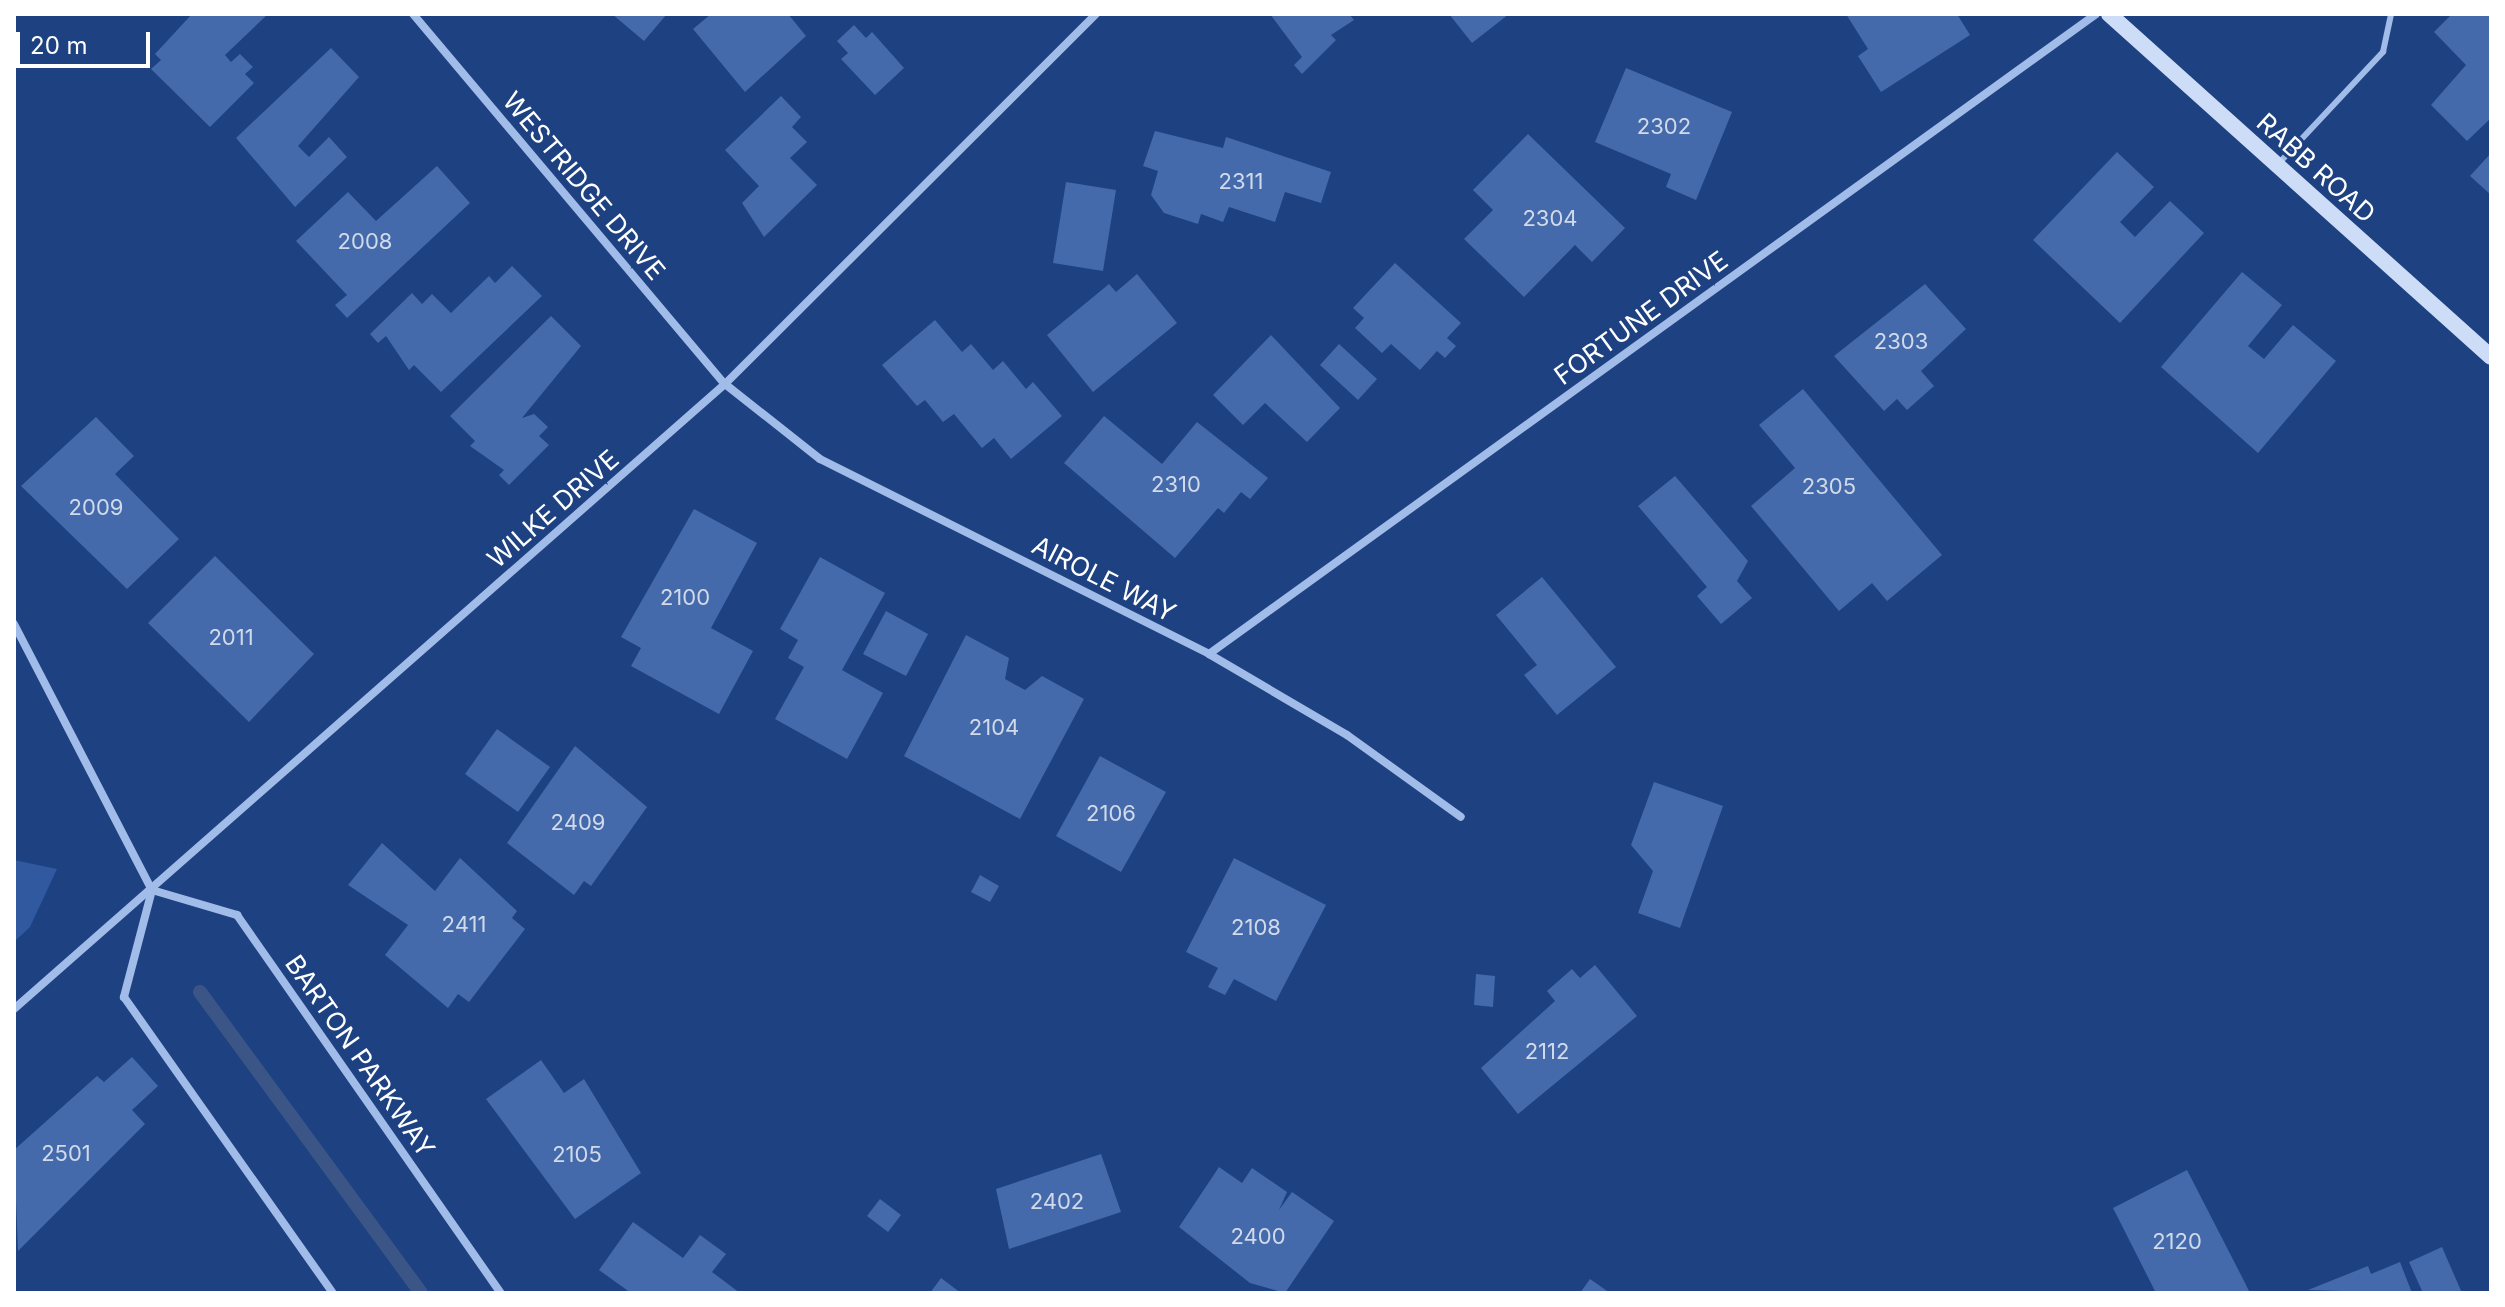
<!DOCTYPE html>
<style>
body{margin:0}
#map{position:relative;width:2505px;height:1307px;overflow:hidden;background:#1d4181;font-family:Inter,sans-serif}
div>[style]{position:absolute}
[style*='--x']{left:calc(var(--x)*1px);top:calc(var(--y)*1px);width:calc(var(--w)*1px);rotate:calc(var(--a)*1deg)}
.green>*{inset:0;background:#3059a0}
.stream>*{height:14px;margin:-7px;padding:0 7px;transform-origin:7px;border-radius:7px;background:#3b5686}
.building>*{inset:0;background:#456aab}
.lane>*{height:6px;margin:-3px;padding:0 3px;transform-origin:3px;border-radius:3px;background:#a1bce9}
.street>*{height:8px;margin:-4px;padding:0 4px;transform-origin:4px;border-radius:4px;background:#a1bce9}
.secondary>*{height:16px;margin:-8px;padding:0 8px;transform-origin:8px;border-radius:8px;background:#cddcf7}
span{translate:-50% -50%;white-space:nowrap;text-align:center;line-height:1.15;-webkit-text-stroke:6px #1d4181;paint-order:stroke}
.number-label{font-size:22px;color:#d0daea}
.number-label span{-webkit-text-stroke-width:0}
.street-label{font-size:26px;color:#fff}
.frame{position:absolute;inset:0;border:16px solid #fff;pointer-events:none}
.scale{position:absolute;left:16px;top:32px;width:134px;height:36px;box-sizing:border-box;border:4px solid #fff;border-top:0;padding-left:10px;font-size:24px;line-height:28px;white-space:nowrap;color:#fff;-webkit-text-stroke:6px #1d4181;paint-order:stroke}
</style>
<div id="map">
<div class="green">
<i style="clip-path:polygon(14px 860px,57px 869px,30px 927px,14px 942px)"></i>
</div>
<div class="stream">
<i style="--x:200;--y:992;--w:373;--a:53.7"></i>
</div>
<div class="building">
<i style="clip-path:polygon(192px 14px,268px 14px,225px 55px,231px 62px,240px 54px,253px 67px,245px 74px,254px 83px,210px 127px,151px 69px,161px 60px,155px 54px)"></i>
<i style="clip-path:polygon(612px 14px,667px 14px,644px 41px)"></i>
<i style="clip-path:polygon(711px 14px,788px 14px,806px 36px,745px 92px,693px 29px)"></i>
<i style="clip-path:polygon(1270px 14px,1349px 14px,1354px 20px,1331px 35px,1336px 40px,1302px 74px,1294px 65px,1302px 57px)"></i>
<i style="clip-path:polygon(1449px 14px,1509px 14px,1472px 43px)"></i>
<i style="clip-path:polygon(1846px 14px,1957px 14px,1970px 35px,1881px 92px,1858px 56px,1868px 49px)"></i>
<i style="clip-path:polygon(2452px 14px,2491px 14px,2491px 118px,2467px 141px,2431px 105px,2466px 65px,2434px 32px)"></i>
<i style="clip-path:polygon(854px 25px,866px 38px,872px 32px,904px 68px,875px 95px,841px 59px,848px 53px,837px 41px)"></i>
<i style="clip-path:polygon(331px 48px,359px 77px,298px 146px,309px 157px,329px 137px,347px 157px,295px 207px,236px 138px)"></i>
<i style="clip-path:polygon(1626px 68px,1732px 112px,1696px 200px,1666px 187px,1671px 174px,1595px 142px)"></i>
<i style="clip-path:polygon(781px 96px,801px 117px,792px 127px,807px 142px,790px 158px,817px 185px,764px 237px,742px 203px,759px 186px,725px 150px)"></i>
<i style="clip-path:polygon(1155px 131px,1223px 148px,1226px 137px,1331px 172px,1321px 203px,1285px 192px,1275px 222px,1229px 207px,1223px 222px,1201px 214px,1198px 224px,1164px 213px,1151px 195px,1158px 171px,1143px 166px)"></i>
<i style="clip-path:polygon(1528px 134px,1625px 228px,1592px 262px,1575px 245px,1524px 297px,1464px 239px,1493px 210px,1473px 190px)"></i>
<i style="clip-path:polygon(2117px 152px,2154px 187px,2120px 222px,2135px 237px,2170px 201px,2204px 233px,2120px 323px,2033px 240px)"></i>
<i style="clip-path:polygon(2491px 153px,2491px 195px,2470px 176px)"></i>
<i style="clip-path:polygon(437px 166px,470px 203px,347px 318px,335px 305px,347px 295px,296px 241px,348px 192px,376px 221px)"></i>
<i style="clip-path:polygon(1066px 182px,1116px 190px,1103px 271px,1053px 263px)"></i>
<i style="clip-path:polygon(1395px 263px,1461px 323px,1447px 338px,1456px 346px,1445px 358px,1437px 351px,1420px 370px,1391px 344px,1382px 353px,1355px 328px,1364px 318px,1353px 308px)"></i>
<i style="clip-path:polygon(512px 266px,542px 296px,441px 392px,414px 365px,409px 370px,386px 336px,378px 343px,370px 334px,412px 293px,422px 304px,432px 294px,451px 313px,489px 276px,495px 283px)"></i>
<i style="clip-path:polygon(2242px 272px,2282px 305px,2248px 346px,2264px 359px,2293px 325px,2336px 361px,2258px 453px,2161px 367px)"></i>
<i style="clip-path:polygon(1137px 274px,1177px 323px,1093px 392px,1047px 335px,1109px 284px,1116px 292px)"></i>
<i style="clip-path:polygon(1925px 284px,1966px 329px,1921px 371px,1934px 386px,1907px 410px,1897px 399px,1884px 411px,1834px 356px)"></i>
<i style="clip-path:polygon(551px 316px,581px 346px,522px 418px,534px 414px,548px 427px,539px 436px,549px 445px,509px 485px,499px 475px,504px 470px,470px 446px,475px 441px,450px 416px)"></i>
<i style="clip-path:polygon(935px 320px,962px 352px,971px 344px,993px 370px,1003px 361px,1026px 389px,1033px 382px,1062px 416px,1011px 459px,994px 438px,982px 448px,954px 414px,943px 422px,925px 400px,917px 406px,882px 365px)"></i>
<i style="clip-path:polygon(1271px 335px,1340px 408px,1307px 442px,1265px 403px,1243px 425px,1213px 395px)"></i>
<i style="clip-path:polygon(1339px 344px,1377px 379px,1358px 400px,1320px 365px)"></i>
<i style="clip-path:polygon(1803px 389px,1942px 555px,1887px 601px,1872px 583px,1839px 611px,1751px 506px,1795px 468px,1759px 425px)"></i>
<i style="clip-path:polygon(1104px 416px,1162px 464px,1197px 422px,1268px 478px,1250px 499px,1241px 492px,1224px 513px,1218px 508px,1175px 558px,1064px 463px)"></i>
<i style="clip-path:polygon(96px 417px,134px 456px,115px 474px,179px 539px,127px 589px,21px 486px)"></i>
<i style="clip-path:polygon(1675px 476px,1748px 561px,1737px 581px,1752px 598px,1721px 624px,1697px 596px,1707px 587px,1638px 506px)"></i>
<i style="clip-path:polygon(694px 509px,757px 543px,711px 628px,753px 651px,719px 714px,631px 666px,641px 648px,621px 637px)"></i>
<i style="clip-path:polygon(215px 556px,314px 654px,249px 722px,148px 623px)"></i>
<i style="clip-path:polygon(820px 557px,885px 593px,842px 670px,883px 693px,847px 759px,775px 719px,804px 667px,788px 658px,798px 640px,780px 629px)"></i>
<i style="clip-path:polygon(1542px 577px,1616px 667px,1557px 715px,1524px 675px,1537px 665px,1496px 615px)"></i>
<i style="clip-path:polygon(886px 611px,928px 634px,906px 676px,863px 654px)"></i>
<i style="clip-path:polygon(966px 635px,1009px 658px,1005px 679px,1025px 690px,1042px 676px,1084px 699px,1020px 819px,904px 756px)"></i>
<i style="clip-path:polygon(497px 729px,550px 767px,518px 812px,465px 774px)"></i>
<i style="clip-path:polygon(575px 746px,647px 807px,591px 886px,584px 881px,574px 895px,507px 843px)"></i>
<i style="clip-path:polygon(1100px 756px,1166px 792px,1121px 872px,1056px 836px)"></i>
<i style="clip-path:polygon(1654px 782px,1723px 806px,1680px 928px,1638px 913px,1653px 871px,1631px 845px)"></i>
<i style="clip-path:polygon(382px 843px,435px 891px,460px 858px,517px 911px,512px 918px,525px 929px,469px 1002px,458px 994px,448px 1008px,385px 955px,408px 925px,348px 885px)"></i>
<i style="clip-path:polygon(1234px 858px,1326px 905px,1276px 1001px,1234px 979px,1225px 995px,1208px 987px,1218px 968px,1186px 952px)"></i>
<i style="clip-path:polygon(980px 875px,999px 886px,990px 902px,971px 892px)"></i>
<i style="clip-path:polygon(1595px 965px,1637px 1016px,1518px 1114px,1481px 1068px,1555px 1001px,1547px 991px,1572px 969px,1580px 978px)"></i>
<i style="clip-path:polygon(1476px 974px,1495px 976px,1493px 1007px,1474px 1005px)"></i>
<i style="clip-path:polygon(132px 1057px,158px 1086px,132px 1110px,145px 1124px,18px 1251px,14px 1150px,97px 1076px,104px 1082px)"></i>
<i style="clip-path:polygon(541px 1060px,564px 1093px,584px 1079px,641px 1173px,575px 1219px,486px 1099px)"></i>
<i style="clip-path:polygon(1101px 1154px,1121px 1212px,1009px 1249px,996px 1189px)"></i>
<i style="clip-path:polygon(1219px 1167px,1242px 1183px,1252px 1168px,1287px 1192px,1279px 1210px,1292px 1192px,1334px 1221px,1285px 1293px,1250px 1283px,1179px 1227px)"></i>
<i style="clip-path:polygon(2187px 1170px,2241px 1275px,2250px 1293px,2156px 1293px,2113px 1208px)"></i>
<i style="clip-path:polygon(880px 1199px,901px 1215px,888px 1232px,867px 1216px)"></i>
<i style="clip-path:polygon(633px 1222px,683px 1258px,700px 1235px,726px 1254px,712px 1272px,740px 1293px,631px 1293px,599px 1270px)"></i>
<i style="clip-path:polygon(2442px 1247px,2462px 1293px,2423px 1293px,2409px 1262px)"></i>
<i style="clip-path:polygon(2400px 1262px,2412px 1293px,2308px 1290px,2368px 1266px,2371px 1274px)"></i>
<i style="clip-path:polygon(941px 1278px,961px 1293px,930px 1293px)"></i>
<i style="clip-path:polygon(1590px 1279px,1610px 1293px,1580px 1293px)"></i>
</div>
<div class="lane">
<i style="--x:2280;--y:162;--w:151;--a:-46.9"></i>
<i style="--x:2383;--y:52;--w:39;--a:-78"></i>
</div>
<div class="street">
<i style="--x:413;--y:14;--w:484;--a:49.9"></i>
<i style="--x:725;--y:384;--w:121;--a:38.3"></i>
<i style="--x:820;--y:459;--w:435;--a:26.6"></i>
<i style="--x:1209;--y:654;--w:160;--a:30.4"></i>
<i style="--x:1347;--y:735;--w:140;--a:35.7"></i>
<i style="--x:14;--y:624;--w:300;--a:62.6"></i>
<i style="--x:152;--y:890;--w:111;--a:104.7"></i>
<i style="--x:124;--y:997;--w:362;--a:54.8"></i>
<i style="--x:1209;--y:654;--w:1094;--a:-35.81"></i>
<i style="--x:152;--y:890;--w:89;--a:16.4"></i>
<i style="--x:237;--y:915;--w:461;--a:55.1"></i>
<i style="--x:14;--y:1009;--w:947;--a:-41.32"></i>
<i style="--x:725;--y:384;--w:524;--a:-44.92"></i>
</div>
<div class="secondary">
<i style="--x:2109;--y:14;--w:513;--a:41.92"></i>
</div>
<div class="number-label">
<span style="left:1664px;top:127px">2302</span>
<span style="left:1241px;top:182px">2311</span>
<span style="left:1550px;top:219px">2304</span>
<span style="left:365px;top:242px">2008</span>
<span style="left:1901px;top:342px">2303</span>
<span style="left:1176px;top:485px">2310</span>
<span style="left:1829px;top:487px">2305</span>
<span style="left:96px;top:508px">2009</span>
<span style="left:685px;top:598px">2100</span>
<span style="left:231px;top:638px">2011</span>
<span style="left:994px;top:728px">2104</span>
<span style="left:1111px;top:814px">2106</span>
<span style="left:578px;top:823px">2409</span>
<span style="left:464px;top:925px">2411</span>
<span style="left:1256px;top:928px">2108</span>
<span style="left:1547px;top:1052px">2112</span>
<span style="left:66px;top:1154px">2501</span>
<span style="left:577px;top:1155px">2105</span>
<span style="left:1057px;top:1202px">2402</span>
<span style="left:1258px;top:1237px">2400</span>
<span style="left:2177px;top:1242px">2120</span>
</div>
<div class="street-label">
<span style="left:2316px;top:168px;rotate:42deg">RABB ROAD</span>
<span style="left:584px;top:186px;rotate:50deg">WESTRIDGE DRIVE</span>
<span style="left:1641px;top:318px;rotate:-36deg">FORTUNE DRIVE</span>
<span style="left:553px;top:509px;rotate:-41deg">WILKE DRIVE</span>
<span style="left:1104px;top:579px;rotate:27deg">AIROLE WAY</span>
<span style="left:360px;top:1056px;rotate:55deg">BARTON PARKWAY</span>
</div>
<div class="frame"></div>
<div class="scale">20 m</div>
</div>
